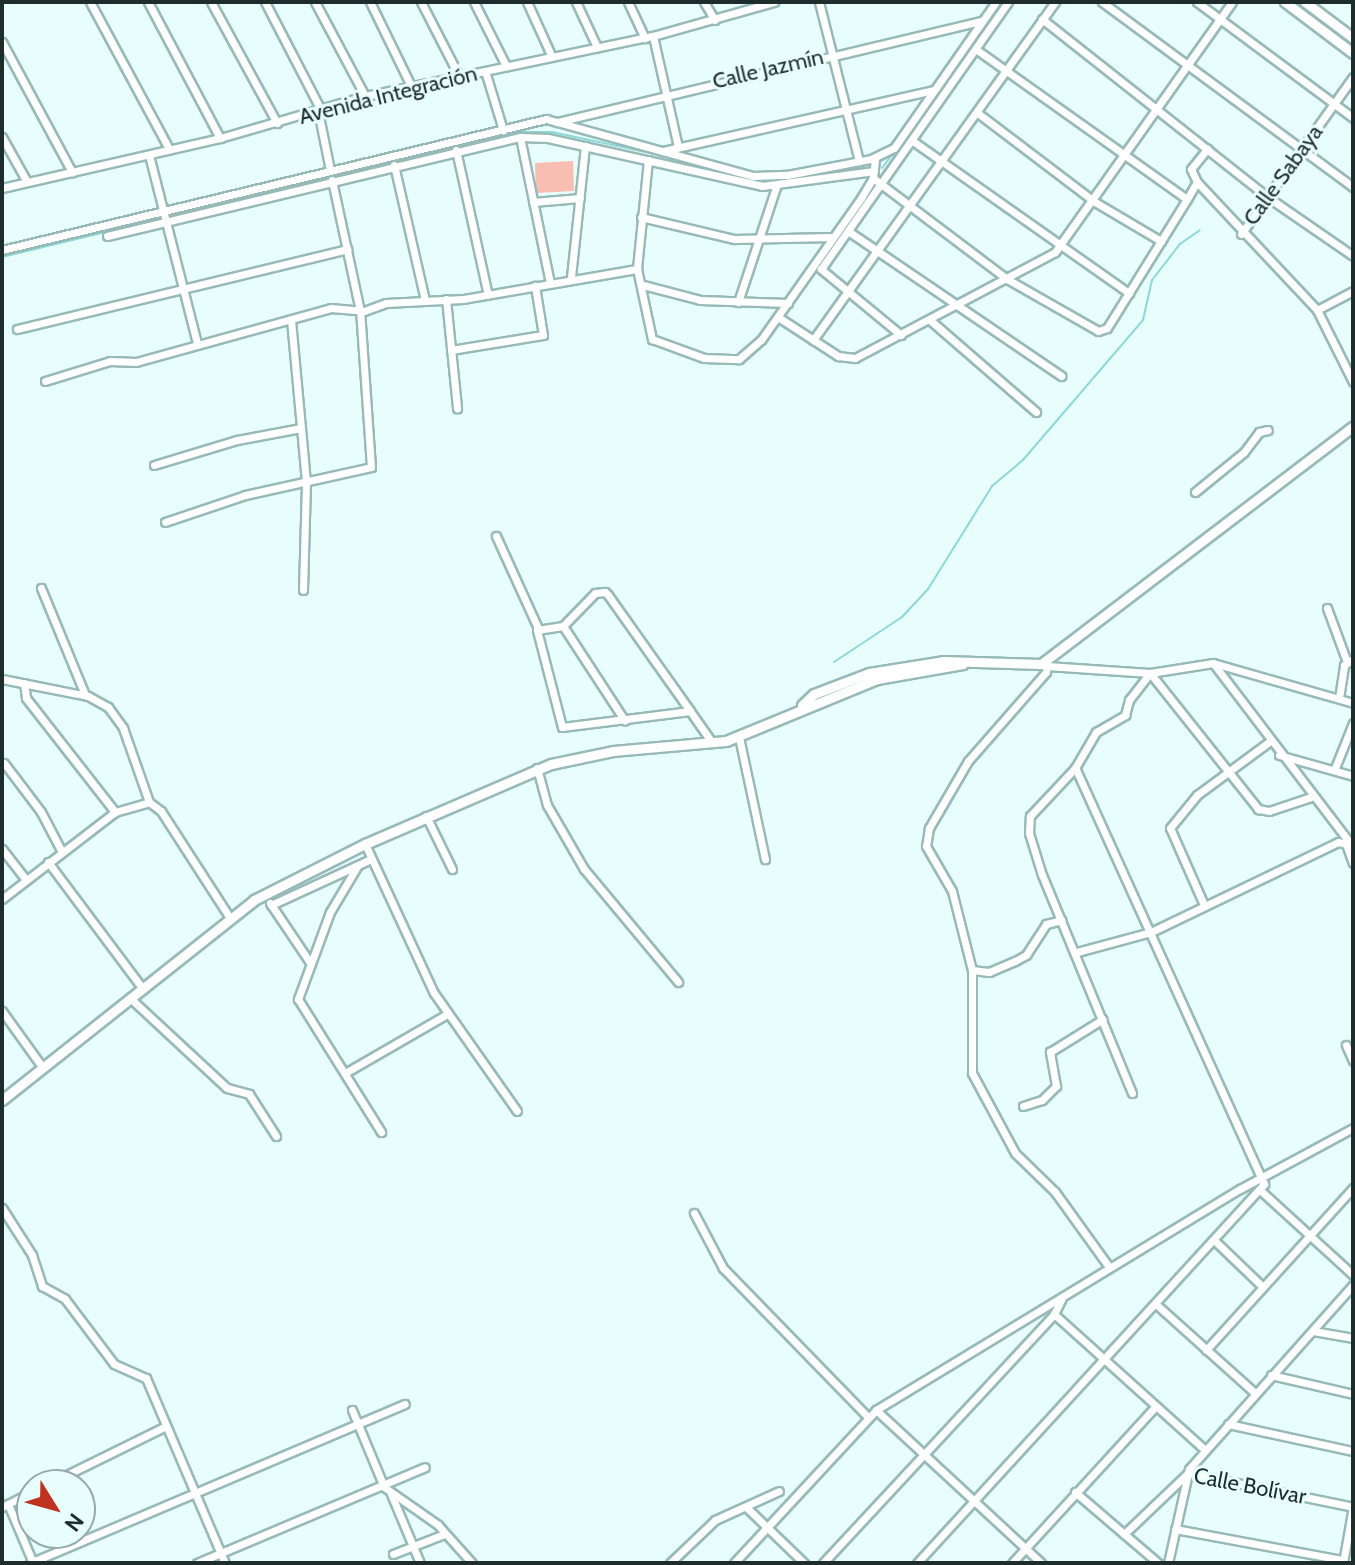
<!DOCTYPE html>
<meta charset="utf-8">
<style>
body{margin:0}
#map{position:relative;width:1355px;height:1565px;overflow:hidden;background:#e8fefd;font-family:Cabin,sans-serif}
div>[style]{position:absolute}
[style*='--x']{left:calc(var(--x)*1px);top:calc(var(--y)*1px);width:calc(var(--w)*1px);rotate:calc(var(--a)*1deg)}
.green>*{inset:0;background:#f8beb2}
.stream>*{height:2px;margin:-1px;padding:0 1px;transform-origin:1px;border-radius:1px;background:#8ad9d7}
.roads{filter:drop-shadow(2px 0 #97bab9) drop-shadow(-2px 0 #97bab9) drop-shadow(0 2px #97bab9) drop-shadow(0 -2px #97bab9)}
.street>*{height:7px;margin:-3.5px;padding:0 3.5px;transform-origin:3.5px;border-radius:3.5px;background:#fff}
.secondary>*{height:9px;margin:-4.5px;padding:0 4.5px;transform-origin:4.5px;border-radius:4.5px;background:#fff}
span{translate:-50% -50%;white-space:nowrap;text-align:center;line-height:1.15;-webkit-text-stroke:6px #e8fefd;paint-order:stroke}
.street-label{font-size:22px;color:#1e2c2c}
.frame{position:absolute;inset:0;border:4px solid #1e2c2c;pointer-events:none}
.north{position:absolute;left:16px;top:1469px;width:80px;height:80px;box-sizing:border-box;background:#e8fefd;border:2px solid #97aaa9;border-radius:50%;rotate:127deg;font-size:22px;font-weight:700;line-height:32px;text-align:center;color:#1e2c2c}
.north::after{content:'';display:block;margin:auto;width:28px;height:36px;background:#be321f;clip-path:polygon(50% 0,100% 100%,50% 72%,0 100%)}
</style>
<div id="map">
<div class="green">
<i style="clip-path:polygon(573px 161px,574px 191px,536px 193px,535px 163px)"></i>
</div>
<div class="stream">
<i style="--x:982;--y:32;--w:37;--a:-55"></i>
<i style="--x:518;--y:132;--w:34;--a:0"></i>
<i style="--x:552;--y:132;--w:96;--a:12"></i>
<i style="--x:668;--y:160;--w:23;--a:15"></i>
<i style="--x:882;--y:168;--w:118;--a:-52.5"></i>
<i style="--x:751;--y:180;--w:21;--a:3"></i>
<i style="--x:174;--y:215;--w:326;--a:-13.8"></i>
<i style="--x:2;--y:257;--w:162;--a:-13.6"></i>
<i style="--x:834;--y:662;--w:82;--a:-33.5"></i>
<i style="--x:902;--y:617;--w:38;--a:-47"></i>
<i style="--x:928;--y:589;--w:121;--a:-58.1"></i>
<i style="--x:992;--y:486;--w:40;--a:-40"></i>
<i style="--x:1023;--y:460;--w:184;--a:-49.4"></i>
<i style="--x:1143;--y:320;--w:41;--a:-77.3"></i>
<i style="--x:1152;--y:280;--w:46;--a:-52.1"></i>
<i style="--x:1180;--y:244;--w:24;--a:-35"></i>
</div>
<div class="roads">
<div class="street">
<i style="--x:90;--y:2;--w:167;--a:61.7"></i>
<i style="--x:148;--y:2;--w:154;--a:62.1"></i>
<i style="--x:211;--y:2;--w:138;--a:61.4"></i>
<i style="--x:265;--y:2;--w:122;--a:62.6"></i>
<i style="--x:315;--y:2;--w:106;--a:62"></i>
<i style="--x:370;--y:2;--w:93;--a:64"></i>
<i style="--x:421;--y:2;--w:83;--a:62.8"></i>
<i style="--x:474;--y:2;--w:72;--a:63.4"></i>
<i style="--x:527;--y:2;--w:60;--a:65.6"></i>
<i style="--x:576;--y:2;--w:50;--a:65"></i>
<i style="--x:628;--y:2;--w:40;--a:65"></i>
<i style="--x:704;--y:2;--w:21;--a:59"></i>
<i style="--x:819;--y:2;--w:164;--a:75.9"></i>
<i style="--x:1102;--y:2;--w:312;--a:36.4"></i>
<i style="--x:1197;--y:2;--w:194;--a:36.6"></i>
<i style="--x:1042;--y:19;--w:289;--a:38.3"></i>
<i style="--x:1269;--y:198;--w:102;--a:34.6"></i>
<i style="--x:653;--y:36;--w:114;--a:77.3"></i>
<i style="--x:2;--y:42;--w:148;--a:61.7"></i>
<i style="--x:977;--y:50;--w:257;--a:35.4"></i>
<i style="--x:485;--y:71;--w:62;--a:73"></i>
<i style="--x:318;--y:111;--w:60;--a:78.5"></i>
<i style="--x:979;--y:114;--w:146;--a:37.2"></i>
<i style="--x:1095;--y:202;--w:77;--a:30.6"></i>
<i style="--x:557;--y:122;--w:436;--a:-13.4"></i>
<i style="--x:2;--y:137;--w:51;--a:60.9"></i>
<i style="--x:520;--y:137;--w:149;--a:78.4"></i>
<i style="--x:914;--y:142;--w:263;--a:35.1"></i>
<i style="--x:456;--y:150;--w:148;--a:77.6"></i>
<i style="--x:663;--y:151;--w:278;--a:-12.7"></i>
<i style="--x:149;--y:155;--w:194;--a:75.7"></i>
<i style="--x:648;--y:160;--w:110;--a:95.8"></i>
<i style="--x:637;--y:269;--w:72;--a:77.9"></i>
<i style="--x:652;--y:339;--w:55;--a:20.1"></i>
<i style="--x:704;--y:358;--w:35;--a:2"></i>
<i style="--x:739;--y:359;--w:29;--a:-41"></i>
<i style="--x:761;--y:340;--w:174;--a:-54.8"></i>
<i style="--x:861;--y:198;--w:23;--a:-59"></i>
<i style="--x:873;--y:178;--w:20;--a:-84"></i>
<i style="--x:394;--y:165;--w:139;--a:77.1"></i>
<i style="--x:873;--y:178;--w:168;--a:37"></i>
<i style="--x:1007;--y:279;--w:105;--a:29.7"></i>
<i style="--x:1098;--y:331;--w:9;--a:-18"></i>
<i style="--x:1107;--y:328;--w:152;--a:-58.2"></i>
<i style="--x:1187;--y:199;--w:20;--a:-60"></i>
<i style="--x:1197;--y:182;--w:14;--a:-115"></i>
<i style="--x:1191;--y:169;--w:26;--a:-51"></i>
<i style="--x:1197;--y:182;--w:175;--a:46.8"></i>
<i style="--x:1317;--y:310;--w:80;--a:63.4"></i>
<i style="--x:2;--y:188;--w:224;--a:-12.9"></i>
<i style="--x:220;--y:138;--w:151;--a:-16.2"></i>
<i style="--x:365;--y:96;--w:294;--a:-11.8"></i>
<i style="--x:653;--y:36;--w:126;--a:-15.7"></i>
<i style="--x:533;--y:202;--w:47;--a:-4.9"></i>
<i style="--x:641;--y:217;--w:96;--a:13.3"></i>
<i style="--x:734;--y:239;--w:99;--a:-1.2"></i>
<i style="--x:848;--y:231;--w:258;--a:34.2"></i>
<i style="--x:1241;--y:234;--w:193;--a:-54.5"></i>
<i style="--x:107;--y:236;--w:425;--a:-13.5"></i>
<i style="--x:520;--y:137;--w:28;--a:2"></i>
<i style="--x:548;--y:138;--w:219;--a:12.6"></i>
<i style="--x:762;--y:186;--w:113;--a:-7.6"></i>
<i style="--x:2;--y:250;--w:560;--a:-13.54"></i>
<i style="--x:546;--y:119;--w:215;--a:15.4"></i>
<i style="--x:753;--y:176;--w:34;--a:-2"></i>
<i style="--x:787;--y:175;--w:86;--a:-10.8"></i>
<i style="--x:871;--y:159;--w:25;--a:-26"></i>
<i style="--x:894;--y:148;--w:178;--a:-55.1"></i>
<i style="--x:571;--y:277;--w:132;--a:-83.9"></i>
<i style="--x:643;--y:285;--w:59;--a:14.7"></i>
<i style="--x:700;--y:300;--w:88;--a:2"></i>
<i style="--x:446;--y:299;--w:110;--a:84.2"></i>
<i style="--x:738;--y:302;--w:121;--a:-71.7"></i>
<i style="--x:1317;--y:310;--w:41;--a:-27.8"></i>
<i style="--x:778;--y:317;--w:72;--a:33"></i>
<i style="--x:838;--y:356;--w:17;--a:7"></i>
<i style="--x:855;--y:358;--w:226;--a:-27.9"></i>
<i style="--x:1055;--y:252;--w:306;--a:-54.7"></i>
<i style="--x:291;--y:320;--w:164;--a:84.7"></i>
<i style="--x:306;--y:483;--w:107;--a:91.6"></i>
<i style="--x:931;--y:321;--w:139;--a:40.9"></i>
<i style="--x:17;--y:329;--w:340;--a:-13.6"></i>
<i style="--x:901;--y:335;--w:104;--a:-140.5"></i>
<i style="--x:821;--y:269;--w:326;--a:-55"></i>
<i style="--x:813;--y:340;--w:416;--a:-54.4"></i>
<i style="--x:451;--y:350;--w:93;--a:-9.3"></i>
<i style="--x:543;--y:335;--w:50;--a:-99.3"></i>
<i style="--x:45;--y:381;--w:68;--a:-17.1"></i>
<i style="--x:110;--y:361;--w:26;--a:2"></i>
<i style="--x:136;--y:362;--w:202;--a:-15.5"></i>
<i style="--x:331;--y:308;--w:33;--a:5"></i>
<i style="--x:364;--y:311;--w:23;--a:-20"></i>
<i style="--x:386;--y:303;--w:77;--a:-3"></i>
<i style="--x:463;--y:299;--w:177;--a:-9.8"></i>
<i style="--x:154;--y:465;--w:87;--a:-16.8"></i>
<i style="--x:237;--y:440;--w:65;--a:-10.6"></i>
<i style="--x:1195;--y:492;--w:63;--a:-39.2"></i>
<i style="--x:1244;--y:452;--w:25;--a:-53"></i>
<i style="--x:1259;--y:432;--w:9;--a:-13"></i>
<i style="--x:165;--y:522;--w:84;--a:-18.6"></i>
<i style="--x:245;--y:495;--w:129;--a:-12.5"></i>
<i style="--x:371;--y:467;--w:156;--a:-94"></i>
<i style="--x:360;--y:311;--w:134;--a:-102.1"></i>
<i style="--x:496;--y:536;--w:101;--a:65.5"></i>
<i style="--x:41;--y:588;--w:116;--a:67.6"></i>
<i style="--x:1327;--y:608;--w:58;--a:69.7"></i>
<i style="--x:563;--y:626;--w:113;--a:56.9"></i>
<i style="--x:1213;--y:663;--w:146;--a:15.9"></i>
<i style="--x:1041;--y:664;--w:6;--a:18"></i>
<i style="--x:1047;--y:666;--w:6;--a:99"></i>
<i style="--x:1046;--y:672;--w:118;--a:131.2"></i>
<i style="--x:968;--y:761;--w:78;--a:120.2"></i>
<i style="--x:929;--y:828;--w:18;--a:99"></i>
<i style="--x:926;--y:846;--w:52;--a:60"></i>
<i style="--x:952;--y:891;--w:81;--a:75.8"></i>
<i style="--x:972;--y:970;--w:103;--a:90"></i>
<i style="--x:972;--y:1073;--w:91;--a:61.7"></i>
<i style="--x:1015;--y:1153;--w:56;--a:44.3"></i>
<i style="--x:1055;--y:1192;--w:92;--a:54.2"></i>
<i style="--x:1047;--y:666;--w:103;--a:3.9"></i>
<i style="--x:1150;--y:673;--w:64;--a:-9"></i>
<i style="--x:1213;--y:663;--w:231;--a:52.7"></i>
<i style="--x:2;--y:679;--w:88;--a:11.2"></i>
<i style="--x:88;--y:696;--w:23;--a:29"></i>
<i style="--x:108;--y:707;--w:26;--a:54"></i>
<i style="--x:123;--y:728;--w:78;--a:70.6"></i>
<i style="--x:24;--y:683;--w:15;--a:82"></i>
<i style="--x:26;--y:698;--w:145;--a:52"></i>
<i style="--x:1339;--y:698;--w:33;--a:-81"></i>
<i style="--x:1344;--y:665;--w:11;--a:-34"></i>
<i style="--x:690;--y:711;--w:129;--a:172.9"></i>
<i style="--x:562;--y:727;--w:100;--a:-104.5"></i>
<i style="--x:537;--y:630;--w:26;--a:-9"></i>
<i style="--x:563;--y:626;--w:46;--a:-45.9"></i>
<i style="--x:595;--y:593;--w:10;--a:-6"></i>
<i style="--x:605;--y:592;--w:4;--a:45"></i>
<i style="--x:608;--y:595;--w:142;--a:54.7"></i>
<i style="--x:690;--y:711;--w:38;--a:55"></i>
<i style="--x:739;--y:737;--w:125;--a:78"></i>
<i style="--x:1279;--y:755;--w:77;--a:15.8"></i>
<i style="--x:4;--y:763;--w:61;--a:52.9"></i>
<i style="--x:41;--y:812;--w:45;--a:62.3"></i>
<i style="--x:537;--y:768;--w:38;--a:75"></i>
<i style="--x:547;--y:805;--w:74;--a:60"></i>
<i style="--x:584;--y:869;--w:147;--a:50.2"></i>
<i style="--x:1335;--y:768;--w:48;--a:-68.2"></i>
<i style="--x:426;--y:816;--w:59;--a:63.9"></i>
<i style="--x:365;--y:844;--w:164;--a:65.2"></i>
<i style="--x:434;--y:993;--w:144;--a:54.9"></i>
<i style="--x:2;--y:849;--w:39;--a:52"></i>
<i style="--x:48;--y:862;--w:159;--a:53.2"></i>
<i style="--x:358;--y:865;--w:55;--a:120.8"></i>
<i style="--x:330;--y:912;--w:93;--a:110.2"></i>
<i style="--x:298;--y:999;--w:157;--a:58"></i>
<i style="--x:2;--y:899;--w:143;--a:-37.6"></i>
<i style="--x:115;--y:812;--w:35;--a:-16"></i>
<i style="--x:149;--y:802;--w:15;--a:37"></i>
<i style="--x:161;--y:811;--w:127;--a:57.2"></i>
<i style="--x:270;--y:903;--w:73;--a:56.1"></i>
<i style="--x:271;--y:905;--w:110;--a:-24.7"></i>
<i style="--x:1204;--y:905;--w:84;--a:-113.8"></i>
<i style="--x:1170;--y:828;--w:43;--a:-50.7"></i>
<i style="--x:1197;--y:795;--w:89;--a:-36.4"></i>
<i style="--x:1077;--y:952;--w:77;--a:-15.1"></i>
<i style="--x:1151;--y:932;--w:208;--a:-25.7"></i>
<i style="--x:1338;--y:842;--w:8;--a:14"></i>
<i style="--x:1346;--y:844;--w:20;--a:70"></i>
<i style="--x:972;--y:970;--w:17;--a:7"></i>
<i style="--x:989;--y:972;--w:28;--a:-23"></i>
<i style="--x:1015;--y:961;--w:13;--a:-29"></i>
<i style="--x:1026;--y:955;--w:37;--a:-57"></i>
<i style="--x:1046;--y:924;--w:16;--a:-14"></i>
<i style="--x:130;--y:998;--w:132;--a:42.9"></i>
<i style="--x:227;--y:1088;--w:23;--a:15"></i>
<i style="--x:249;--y:1094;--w:50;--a:57.3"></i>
<i style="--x:2;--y:1011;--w:70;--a:54.3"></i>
<i style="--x:1346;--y:1045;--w:17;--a:66"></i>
<i style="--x:345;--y:1073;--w:118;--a:-30"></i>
<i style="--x:1132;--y:1093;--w:236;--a:-112.4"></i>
<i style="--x:1042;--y:875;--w:44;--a:-107.2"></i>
<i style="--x:1029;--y:833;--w:17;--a:-87"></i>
<i style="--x:1030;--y:816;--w:66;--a:-46.8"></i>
<i style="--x:1075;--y:768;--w:42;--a:-59.7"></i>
<i style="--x:1096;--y:732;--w:34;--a:-30"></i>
<i style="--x:1125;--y:715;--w:16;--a:-75"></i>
<i style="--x:1129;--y:700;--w:34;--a:-52"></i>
<i style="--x:1150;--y:673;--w:174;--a:51.5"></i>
<i style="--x:1258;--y:809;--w:11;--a:10"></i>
<i style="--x:1269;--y:811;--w:44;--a:-18.4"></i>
<i style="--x:1023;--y:1106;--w:20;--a:-18"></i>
<i style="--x:1042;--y:1100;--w:20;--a:-45"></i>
<i style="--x:1056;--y:1086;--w:35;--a:-100"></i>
<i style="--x:1050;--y:1052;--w:62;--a:-31.9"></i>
<i style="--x:1260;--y:1190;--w:126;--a:42.4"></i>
<i style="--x:2;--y:1208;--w:56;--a:57.4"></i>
<i style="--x:32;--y:1255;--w:33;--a:72"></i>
<i style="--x:42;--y:1286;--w:26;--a:29"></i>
<i style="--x:65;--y:1299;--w:81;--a:53"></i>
<i style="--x:114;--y:1364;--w:35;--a:24"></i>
<i style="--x:146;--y:1378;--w:201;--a:66.9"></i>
<i style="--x:694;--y:1213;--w:62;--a:62.2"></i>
<i style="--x:723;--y:1268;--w:208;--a:45.8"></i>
<i style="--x:1215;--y:1241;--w:66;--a:43.8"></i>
<i style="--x:1158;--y:1306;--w:130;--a:41.9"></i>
<i style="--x:1054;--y:1314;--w:203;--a:42"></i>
<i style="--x:1313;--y:1331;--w:41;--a:9.9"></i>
<i style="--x:1206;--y:1350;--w:219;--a:-47.8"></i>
<i style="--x:1271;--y:1375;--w:84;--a:13"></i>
<i style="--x:352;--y:1410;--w:83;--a:67.4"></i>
<i style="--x:384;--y:1487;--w:66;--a:35.1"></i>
<i style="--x:438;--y:1525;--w:51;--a:48.2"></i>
<i style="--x:876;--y:1410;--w:225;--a:42.8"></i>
<i style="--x:1228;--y:1424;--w:128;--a:12.2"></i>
<i style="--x:46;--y:1485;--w:134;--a:-26.2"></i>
<i style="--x:1075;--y:1492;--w:109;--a:40.5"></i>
<i style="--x:391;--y:1494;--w:75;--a:67.2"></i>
<i style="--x:8;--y:1504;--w:64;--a:67"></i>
<i style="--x:2;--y:1507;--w:34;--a:-27"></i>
<i style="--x:746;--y:1507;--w:81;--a:44"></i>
<i style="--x:1175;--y:1529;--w:171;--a:10.5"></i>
<i style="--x:1124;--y:1534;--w:88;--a:-43.6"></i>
<i style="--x:1188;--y:1473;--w:168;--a:11.6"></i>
<i style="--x:393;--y:1554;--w:55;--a:-21.4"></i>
<i style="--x:30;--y:1563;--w:407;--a:-23"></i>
<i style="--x:197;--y:1563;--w:247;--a:-22.8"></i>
<i style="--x:670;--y:1563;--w:62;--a:-43.7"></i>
<i style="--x:715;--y:1520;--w:70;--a:-24.4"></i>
<i style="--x:734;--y:1563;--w:209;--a:-47.1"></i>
<i style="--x:876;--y:1410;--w:426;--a:-31.3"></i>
<i style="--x:1240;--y:1189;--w:128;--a:-28.4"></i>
<i style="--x:823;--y:1563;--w:340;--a:-47.1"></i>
<i style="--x:1054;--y:1314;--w:16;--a:-63"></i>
<i style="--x:917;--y:1563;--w:514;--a:-47.52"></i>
<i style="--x:1264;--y:1184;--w:457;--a:-114.4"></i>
<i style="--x:1012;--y:1563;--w:210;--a:-47.5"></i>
<i style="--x:1168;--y:1563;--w:96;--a:-77.4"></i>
<i style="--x:1189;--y:1469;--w:246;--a:-48.3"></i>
<i style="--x:1343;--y:1563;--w:58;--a:-80"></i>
</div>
<div class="secondary">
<i style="--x:1285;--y:2;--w:85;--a:36.9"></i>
<i style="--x:1305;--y:2;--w:60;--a:36.9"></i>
<i style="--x:802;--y:705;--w:16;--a:-43"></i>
<i style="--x:814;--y:694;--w:59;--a:-20.9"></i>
<i style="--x:869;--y:673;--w:76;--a:-9.1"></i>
<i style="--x:944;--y:661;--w:97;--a:1.8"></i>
<i style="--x:1041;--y:664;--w:392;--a:-37.3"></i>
<i style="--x:2;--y:1100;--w:322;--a:-38.4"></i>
<i style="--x:254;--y:900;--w:124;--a:-26.8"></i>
<i style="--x:365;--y:844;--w:202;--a:-23.3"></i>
<i style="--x:551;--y:764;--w:63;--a:-11.8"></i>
<i style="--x:613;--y:751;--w:113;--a:-5.1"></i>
<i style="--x:726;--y:741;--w:163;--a:-22.3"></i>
<i style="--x:877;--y:679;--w:87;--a:-9.9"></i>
</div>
</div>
<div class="street-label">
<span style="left:768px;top:69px;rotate:-13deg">Calle Jazmín</span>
<span style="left:388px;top:95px;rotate:-14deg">Avenida Integración</span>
<span style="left:1283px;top:175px;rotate:-54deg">Calle Sabaya</span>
<span style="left:1250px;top:1486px;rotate:11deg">Calle Bolívar</span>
</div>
<div class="frame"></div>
<div class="north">N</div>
</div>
